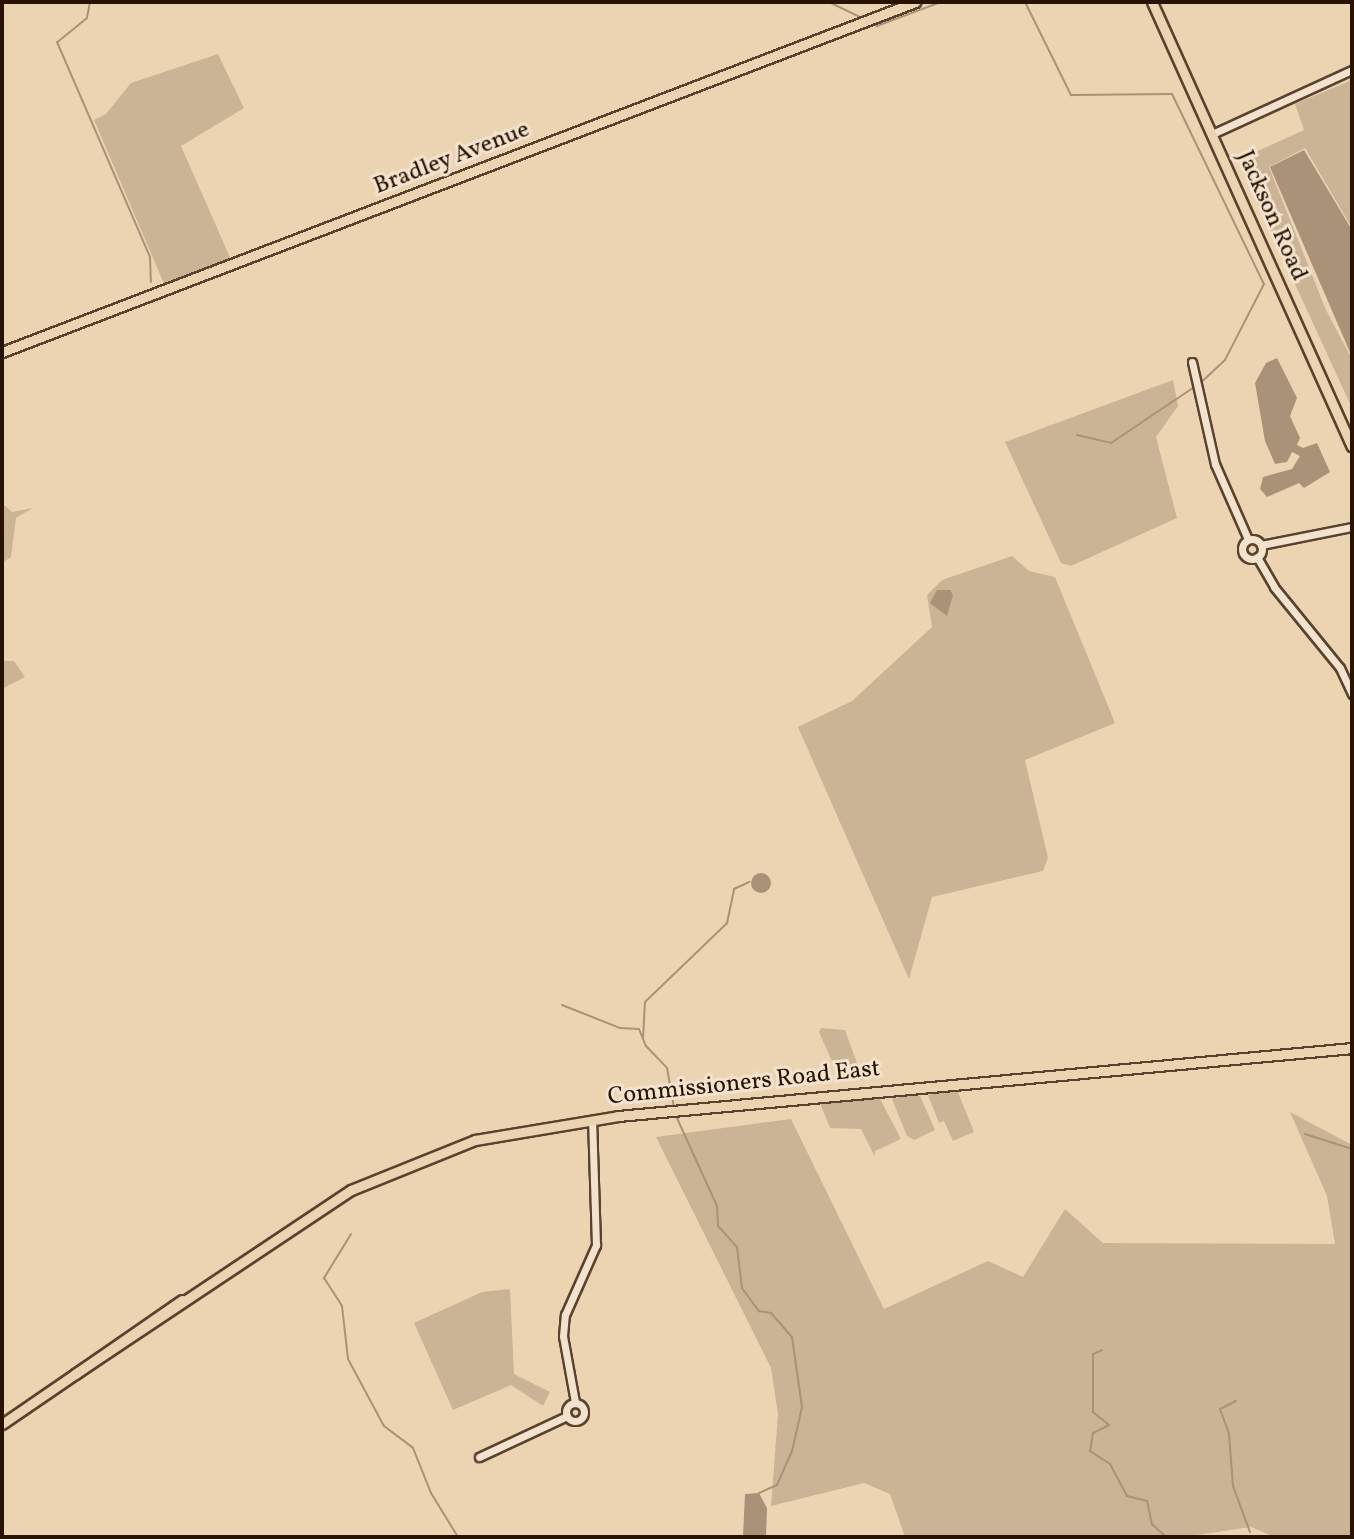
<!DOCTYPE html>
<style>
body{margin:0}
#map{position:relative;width:1354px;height:1539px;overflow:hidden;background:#ecd4b3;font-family:Vollkorn,serif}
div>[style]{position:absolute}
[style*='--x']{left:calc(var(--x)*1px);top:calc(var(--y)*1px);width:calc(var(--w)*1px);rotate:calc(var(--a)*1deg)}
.green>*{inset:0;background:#cbb395}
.water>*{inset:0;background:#a99277}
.round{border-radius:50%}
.stream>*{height:2px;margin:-1px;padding:0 1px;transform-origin:1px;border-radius:1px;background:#a99277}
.roads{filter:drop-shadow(2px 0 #59432e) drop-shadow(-2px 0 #59432e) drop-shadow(0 2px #59432e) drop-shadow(0 -2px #59432e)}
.minor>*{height:7px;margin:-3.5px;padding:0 3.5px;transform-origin:3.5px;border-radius:3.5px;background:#f3e3ce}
.minor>.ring{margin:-3.5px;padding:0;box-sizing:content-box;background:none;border:7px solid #f3e3ce;border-radius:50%}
.major>*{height:9px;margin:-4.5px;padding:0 4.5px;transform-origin:4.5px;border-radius:4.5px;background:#ecd4b3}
span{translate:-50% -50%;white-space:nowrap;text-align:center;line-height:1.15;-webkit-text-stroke:6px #f3e3ce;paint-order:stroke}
.street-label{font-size:24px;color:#281302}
.frame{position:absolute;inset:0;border:4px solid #281302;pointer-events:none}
</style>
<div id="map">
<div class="green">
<i style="clip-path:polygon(218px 54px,244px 108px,181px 146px,232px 262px,165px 286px,94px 120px,106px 114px,131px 83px)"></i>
<i style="clip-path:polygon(1352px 80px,1352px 228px,1305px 148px,1269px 167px,1326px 310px,1352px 359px,1352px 408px,1238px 160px,1304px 130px,1295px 104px)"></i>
<i style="clip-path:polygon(1173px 380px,1178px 406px,1156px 437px,1177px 518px,1071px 566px,1061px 563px,1005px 442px)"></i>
<i style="clip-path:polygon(2px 503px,12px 512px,33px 508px,16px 518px,11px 557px,2px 563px)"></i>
<i style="clip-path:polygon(1012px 556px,1029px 571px,1055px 577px,1115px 723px,1025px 760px,1048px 858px,1043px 871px,932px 897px,909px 979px,798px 727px,852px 701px,932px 627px,927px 595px,942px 580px)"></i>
<i style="clip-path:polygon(2px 661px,14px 661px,25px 677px,2px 689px)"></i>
<i style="clip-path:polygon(821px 1028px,845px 1030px,863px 1080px,840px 1079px,819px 1032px)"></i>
<i style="clip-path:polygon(957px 1090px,974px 1132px,953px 1141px,944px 1121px,939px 1123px,928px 1095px)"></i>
<i style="clip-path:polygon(912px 1094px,920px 1096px,935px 1130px,914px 1140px,907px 1136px,892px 1099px)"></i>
<i style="clip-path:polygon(880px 1099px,901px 1139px,875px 1151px,875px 1157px,861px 1129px,830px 1128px,820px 1103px)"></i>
<i style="clip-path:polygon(1290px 1112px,1352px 1145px,1352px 1537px,1275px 1537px,1251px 1527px,1183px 1537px,905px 1537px,890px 1494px,864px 1483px,771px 1506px,778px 1414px,771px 1368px,656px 1137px,791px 1119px,884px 1309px,988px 1261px,1023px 1277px,1065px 1209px,1103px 1243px,1335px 1244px,1327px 1196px)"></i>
<i style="clip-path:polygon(510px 1289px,514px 1374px,550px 1392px,543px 1406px,511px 1385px,453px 1410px,414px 1323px,482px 1292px)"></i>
</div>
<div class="water">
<i style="clip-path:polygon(1304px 150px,1352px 230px,1352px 357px,1270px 167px)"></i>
<i style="clip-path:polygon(1277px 358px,1297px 398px,1290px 416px,1300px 438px,1297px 445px,1303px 448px,1317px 443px,1330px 472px,1304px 488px,1299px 483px,1267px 497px,1260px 489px,1263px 477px,1292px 469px,1300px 456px,1292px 452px,1287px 462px,1275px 464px,1265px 441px,1255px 383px,1266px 363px)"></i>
<i style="clip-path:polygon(937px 590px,950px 590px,953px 595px,947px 616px,930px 603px)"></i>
<i class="round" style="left:751px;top:873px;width:20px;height:20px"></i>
<i style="clip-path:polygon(759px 1493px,767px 1508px,766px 1537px,743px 1537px,745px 1494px)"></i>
</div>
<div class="stream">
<i style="--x:90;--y:2;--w:16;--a:101"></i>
<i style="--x:87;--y:18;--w:38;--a:141"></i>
<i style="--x:57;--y:42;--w:234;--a:66.6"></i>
<i style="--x:150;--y:257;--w:25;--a:88"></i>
<i style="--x:829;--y:2;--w:37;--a:26"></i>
<i style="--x:1025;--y:2;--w:104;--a:63.7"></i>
<i style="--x:1071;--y:95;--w:101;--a:-0.6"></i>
<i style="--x:1172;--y:94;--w:211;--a:64.2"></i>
<i style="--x:1264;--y:284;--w:85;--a:117.2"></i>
<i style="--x:1225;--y:360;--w:37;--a:137"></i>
<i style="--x:871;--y:23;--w:7;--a:27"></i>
<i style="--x:877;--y:26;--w:68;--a:-20.6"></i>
<i style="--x:1077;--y:435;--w:35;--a:13"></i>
<i style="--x:1111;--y:443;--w:99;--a:-33.9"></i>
<i style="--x:562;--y:1005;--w:62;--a:21.6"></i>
<i style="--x:620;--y:1028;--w:19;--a:3"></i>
<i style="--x:639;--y:1029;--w:18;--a:68"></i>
<i style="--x:646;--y:1046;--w:30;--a:46"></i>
<i style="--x:667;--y:1068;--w:39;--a:80"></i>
<i style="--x:643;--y:1039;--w:37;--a:-87"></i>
<i style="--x:645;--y:1002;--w:114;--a:-43.9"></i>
<i style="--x:727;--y:923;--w:35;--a:-78"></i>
<i style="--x:734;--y:889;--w:17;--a:-25"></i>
<i style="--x:676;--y:1116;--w:99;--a:65.5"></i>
<i style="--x:717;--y:1206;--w:20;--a:87"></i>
<i style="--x:718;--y:1226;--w:28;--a:48"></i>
<i style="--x:737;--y:1247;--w:41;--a:83"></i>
<i style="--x:742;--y:1288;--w:29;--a:54"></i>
<i style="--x:759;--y:1311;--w:12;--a:9"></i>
<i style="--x:771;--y:1313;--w:32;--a:49"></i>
<i style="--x:792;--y:1337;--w:71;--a:81.9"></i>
<i style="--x:802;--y:1407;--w:45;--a:102.8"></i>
<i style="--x:792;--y:1451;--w:37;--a:114"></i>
<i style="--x:777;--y:1485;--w:20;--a:156"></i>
<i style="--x:1305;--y:1134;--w:49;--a:17.7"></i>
<i style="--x:351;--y:1234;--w:52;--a:121.5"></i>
<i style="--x:324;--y:1278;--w:33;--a:57"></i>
<i style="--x:342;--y:1306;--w:53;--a:83.5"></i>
<i style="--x:348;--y:1359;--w:76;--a:61.8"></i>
<i style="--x:384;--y:1426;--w:36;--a:37"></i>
<i style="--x:413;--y:1448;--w:48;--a:68.2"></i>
<i style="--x:431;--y:1493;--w:52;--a:58.5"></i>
<i style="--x:1102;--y:1350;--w:10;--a:156"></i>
<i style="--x:1093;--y:1354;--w:58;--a:90"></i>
<i style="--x:1093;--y:1412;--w:21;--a:39"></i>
<i style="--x:1109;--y:1425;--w:18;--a:153"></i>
<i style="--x:1093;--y:1433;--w:18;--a:99"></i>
<i style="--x:1090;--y:1451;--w:24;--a:33"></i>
<i style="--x:1110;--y:1464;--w:36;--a:62"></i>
<i style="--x:1127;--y:1496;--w:21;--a:14"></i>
<i style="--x:1147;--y:1501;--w:24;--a:78"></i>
<i style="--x:1152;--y:1524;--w:19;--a:43"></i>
<i style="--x:1236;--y:1401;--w:18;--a:153"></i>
<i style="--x:1220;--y:1409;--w:27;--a:70"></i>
<i style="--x:1229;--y:1434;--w:52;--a:85.6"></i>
<i style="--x:1233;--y:1486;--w:49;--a:69.7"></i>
</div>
<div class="roads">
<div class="minor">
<i style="--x:1212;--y:134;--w:154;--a:-24.6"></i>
<i style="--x:1192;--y:362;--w:105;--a:77.3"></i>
<i style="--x:1215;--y:464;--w:82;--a:66.3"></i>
<i class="ring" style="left:1242px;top:539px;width:13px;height:13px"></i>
<i style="--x:1261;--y:545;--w:93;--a:-11.2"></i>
<i style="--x:1257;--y:557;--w:34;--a:60"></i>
<i style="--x:1274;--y:587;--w:104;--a:50.8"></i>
<i style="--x:1340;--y:668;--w:29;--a:65"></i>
<i style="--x:575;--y:1402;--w:67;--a:-100.3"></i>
<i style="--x:563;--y:1336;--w:21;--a:-85"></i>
<i style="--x:565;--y:1315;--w:77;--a:-66.1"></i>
<i style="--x:596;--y:1245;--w:124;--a:-91.8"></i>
<i class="ring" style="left:566px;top:1403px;width:11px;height:11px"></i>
<i style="--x:479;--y:1457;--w:97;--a:-25"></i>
</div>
<div class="major">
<i style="--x:1152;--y:2;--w:487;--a:65.8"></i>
<i style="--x:2;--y:352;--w:978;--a:-20.97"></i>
<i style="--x:182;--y:1300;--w:130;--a:145.3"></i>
<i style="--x:75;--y:1374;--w:332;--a:-33.7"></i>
<i style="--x:351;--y:1190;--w:134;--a:-22"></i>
<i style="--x:475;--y:1140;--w:145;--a:-9.5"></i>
<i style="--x:618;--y:1116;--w:737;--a:-5.29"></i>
<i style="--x:2;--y:1424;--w:88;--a:-34.4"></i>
</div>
</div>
<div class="street-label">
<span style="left:452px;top:159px;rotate:-21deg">Bradley Avenue</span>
<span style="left:1271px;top:216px;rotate:66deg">Jackson Road</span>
<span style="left:744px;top:1084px;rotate:-6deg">Commissioners Road East</span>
</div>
<div class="frame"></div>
</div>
